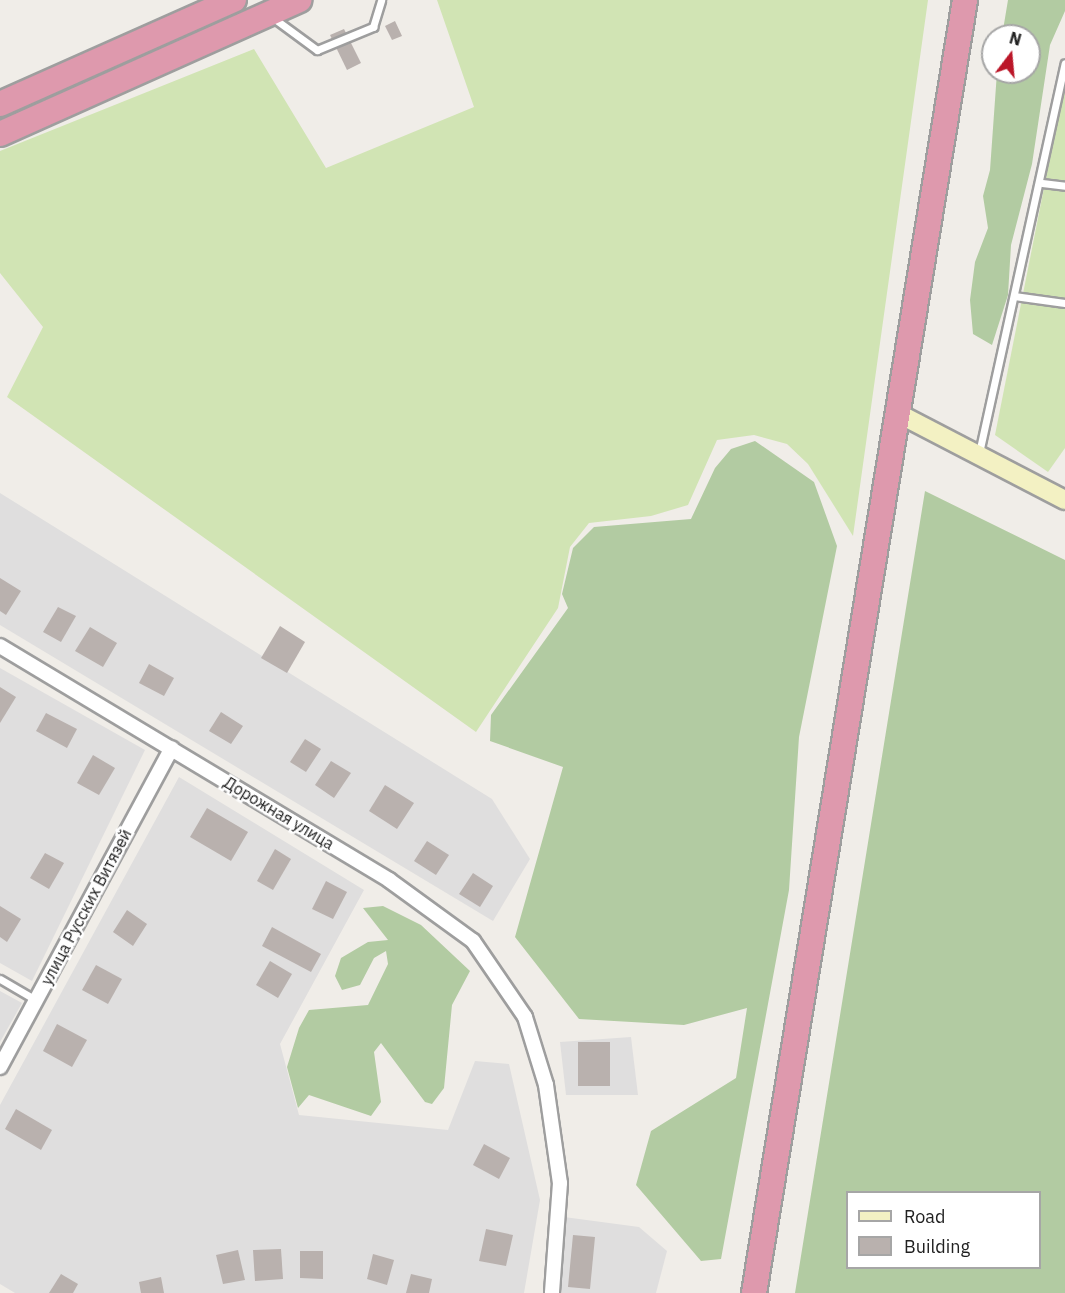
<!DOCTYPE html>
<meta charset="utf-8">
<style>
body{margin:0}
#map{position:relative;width:1065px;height:1293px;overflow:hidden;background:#f0ede8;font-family:"IBM Plex Sans",sans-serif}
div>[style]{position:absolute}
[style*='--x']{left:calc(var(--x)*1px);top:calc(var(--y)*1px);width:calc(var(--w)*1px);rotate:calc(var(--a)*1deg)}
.residential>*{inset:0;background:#dfdede}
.grass>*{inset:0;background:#d1e4b4}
.forest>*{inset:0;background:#b2cba2}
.building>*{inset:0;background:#b9b1ae}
.roads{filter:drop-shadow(2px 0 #9e9e9e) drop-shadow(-2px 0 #9e9e9e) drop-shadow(0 2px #9e9e9e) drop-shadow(0 -2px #9e9e9e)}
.lane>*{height:7px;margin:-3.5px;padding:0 3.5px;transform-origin:3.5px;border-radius:3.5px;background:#fff}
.street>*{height:14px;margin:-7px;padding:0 7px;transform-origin:7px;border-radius:7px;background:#fff}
.secondary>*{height:18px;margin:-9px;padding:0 9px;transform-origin:9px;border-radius:9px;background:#f3f1c3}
.highway>*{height:24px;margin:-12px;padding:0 12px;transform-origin:12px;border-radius:12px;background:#de99ad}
span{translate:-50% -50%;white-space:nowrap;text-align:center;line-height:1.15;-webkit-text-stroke:5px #fff;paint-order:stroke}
.street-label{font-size:16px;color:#212121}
.legend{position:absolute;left:846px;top:1191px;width:195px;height:78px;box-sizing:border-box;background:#fff;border:2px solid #a6a6a6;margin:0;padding:8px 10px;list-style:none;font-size:18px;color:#212121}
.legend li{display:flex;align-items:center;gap:12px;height:30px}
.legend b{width:30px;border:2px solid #a6a6a6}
.north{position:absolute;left:981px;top:24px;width:60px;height:60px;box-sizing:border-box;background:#fff;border:2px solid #a6a6a6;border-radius:50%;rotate:16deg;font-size:16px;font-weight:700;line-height:24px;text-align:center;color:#212121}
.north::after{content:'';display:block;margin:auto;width:21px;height:27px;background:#bb1628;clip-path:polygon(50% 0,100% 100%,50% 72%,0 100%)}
</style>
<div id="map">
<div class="residential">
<i style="clip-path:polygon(0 493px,492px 799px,530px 859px,493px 921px,0 625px)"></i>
<i style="clip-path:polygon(0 668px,145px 750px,32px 981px,0 963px)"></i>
<i style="clip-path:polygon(179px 777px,364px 890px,280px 1044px,299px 1115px,448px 1130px,475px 1061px,509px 1064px,540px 1200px,524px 1293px,15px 1293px,0 1284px,0 1105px)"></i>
<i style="clip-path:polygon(0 991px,22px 1003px,0 1042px)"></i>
<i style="clip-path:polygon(631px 1037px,638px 1095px,566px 1095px,560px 1042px)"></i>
<i style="clip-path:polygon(564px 1217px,639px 1227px,667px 1251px,656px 1293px,553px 1293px)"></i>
</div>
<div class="grass">
<i style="clip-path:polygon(437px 0,928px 0,853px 536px,808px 464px,787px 444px,754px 435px,717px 440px,688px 505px,651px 516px,589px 523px,570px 547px,558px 608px,476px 732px,7px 397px,43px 327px,0 273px,0 151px,254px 49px,326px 168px,474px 107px)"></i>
<i style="clip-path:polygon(1065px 82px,1065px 448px,1048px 472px,995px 435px)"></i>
</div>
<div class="forest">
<i style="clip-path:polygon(1008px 0,1065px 0,1065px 11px,1050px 45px,1032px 164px,1011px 245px,1008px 295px,992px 345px,973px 334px,970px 300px,975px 262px,988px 228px,983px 196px,990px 170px,997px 72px,1029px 72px,1029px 36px,1002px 36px)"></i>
<i style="clip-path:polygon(755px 441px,814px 482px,837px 546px,799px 737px,789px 890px,721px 1259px,701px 1261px,636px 1185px,651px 1131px,736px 1078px,747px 1008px,684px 1025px,579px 1019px,515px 937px,563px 767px,490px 741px,491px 715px,568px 608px,562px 594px,573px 548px,594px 527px,691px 519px,715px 468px,731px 449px)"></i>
<i style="clip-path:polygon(evenodd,925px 491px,1065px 560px,1065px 1293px,795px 1293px,925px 491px,1040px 1192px,1040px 1268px,848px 1268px,848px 1192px,1040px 1192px)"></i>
<i style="clip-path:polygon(383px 906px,421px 925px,470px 971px,452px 1005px,444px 1088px,432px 1104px,425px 1102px,381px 1043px,374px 1052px,381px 1102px,371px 1116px,309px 1095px,298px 1108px,287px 1067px,299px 1028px,309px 1010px,368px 1005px,388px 964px,386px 951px,374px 958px,360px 985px,342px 990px,335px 976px,341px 958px,368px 942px,388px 940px,363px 908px)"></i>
</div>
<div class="building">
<i style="clip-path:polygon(395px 21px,402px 36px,392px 40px,385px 26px)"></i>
<i style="clip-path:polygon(344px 29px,361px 63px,347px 70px,330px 35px)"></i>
<i style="clip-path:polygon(0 578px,21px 591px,6px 615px,0 611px)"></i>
<i style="clip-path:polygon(58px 607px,76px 616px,61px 642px,43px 632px)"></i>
<i style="clip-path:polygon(280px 626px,305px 642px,287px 673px,261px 658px)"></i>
<i style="clip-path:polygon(90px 627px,117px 643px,103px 667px,75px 651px)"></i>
<i style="clip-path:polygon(149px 664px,174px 678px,164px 696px,139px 683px)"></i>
<i style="clip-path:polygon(0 687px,16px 697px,0 723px)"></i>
<i style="clip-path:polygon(221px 712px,243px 726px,231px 744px,209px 731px)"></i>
<i style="clip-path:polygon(46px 713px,77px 729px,67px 748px,36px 731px)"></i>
<i style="clip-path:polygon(305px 739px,321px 749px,306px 772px,290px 762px)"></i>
<i style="clip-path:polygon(93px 755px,115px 768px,99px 795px,77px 783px)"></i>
<i style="clip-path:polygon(331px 761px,351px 773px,334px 798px,315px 785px)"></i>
<i style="clip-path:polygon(385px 785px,414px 803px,397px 829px,369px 811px)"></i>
<i style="clip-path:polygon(207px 808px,248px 832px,231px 861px,190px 837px)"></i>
<i style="clip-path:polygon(427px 841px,449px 855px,436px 875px,414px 861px)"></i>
<i style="clip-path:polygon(275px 849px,291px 859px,273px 890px,257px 881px)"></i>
<i style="clip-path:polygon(45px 853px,64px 863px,49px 889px,30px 878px)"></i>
<i style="clip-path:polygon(473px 873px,493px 886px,480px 907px,459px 894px)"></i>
<i style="clip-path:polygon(326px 881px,347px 892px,333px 919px,312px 909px)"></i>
<i style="clip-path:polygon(0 906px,21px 919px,7px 942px,0 937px)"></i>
<i style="clip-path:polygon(127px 910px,147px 924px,133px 946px,113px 932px)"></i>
<i style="clip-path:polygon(272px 927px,321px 954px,311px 972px,262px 946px)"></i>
<i style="clip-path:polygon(270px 961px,292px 974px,278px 998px,256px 985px)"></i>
<i style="clip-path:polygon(96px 965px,122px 979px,108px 1004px,82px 990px)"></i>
<i style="clip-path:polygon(57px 1024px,87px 1040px,72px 1067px,43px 1051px)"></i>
<i style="clip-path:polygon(578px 1042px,610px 1042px,610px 1086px,578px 1086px)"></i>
<i style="clip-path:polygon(16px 1109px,52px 1130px,41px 1150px,5px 1129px)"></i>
<i style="clip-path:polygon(484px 1144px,510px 1158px,499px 1179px,473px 1165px)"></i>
<i style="clip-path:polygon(486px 1229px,513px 1235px,506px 1266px,479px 1261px)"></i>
<i style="clip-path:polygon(573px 1235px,595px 1237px,590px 1289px,568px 1287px)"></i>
<i style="clip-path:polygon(281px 1249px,283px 1279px,255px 1281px,253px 1250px)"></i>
<i style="clip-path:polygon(238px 1250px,245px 1280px,223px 1284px,216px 1255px)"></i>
<i style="clip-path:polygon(300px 1251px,323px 1251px,323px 1279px,300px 1278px)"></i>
<i style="clip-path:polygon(373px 1254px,394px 1260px,387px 1285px,367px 1279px)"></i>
<i style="clip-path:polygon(61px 1274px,78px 1284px,73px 1293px,49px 1293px)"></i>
<i style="clip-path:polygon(411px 1274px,432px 1279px,429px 1293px,406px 1293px)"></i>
<i style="clip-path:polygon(161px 1277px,164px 1293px,141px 1293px,139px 1282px)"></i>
</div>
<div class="roads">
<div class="lane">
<i style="--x:272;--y:17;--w:56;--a:36.3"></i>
<i style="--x:317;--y:50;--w:61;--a:-22.3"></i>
<i style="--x:373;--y:27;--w:28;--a:-73"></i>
<i style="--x:1042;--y:183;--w:23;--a:7"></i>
<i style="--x:1014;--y:296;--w:51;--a:7.8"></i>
<i style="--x:979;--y:453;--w:399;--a:-77.6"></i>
<i style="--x:0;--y:979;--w:42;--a:30.3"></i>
</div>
<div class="street">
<i style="--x:0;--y:646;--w:454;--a:31"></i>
<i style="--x:389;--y:880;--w:104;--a:36"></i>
<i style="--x:473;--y:941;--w:92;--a:55.6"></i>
<i style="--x:525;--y:1017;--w:71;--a:72.8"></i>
<i style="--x:546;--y:1085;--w:99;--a:81.9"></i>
<i style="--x:560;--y:1183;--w:110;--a:94.2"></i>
<i style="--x:0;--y:1067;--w:362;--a:-61.7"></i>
</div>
<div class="secondary">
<i style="--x:899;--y:414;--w:187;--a:27.4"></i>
</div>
<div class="highway">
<i style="--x:0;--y:104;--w:256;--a:-24"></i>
<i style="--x:0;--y:134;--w:328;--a:-24.1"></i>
<i style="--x:754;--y:1293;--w:1310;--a:-80.73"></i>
</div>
</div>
<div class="street-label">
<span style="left:279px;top:813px;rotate:31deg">Дорожная улица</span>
<span style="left:86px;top:907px;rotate:-62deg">улица Русских Витязей</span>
</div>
<ul class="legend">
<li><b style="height:8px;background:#f3f1c3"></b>Road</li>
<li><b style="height:16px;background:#b9b1ae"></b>Building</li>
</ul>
<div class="north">N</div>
</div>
